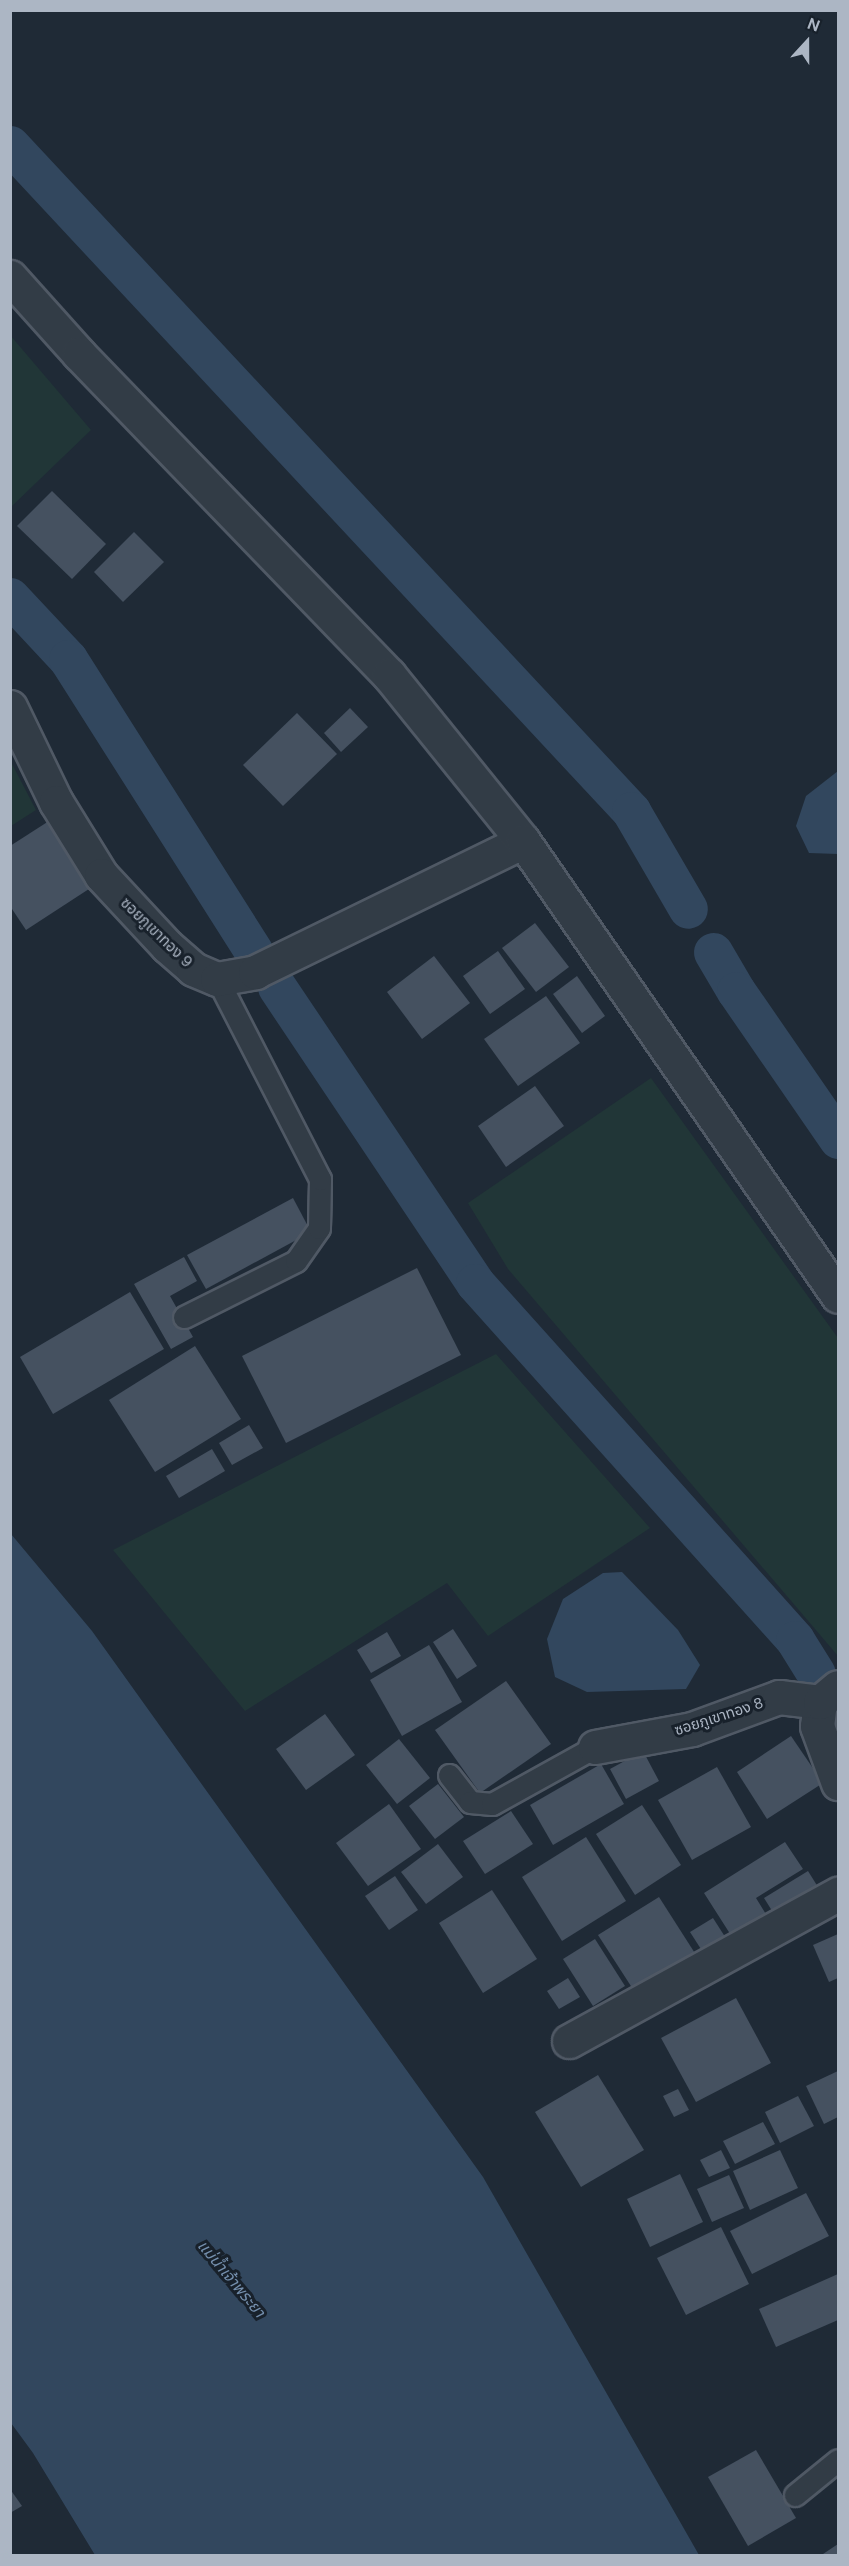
<!DOCTYPE html>
<meta charset="utf-8">
<style>
body{margin:0}
#map{position:relative;width:849px;height:2566px;overflow:hidden;background:#1f2a36;font-family:"DM Sans","Noto Sans Thai",sans-serif}
div>[style]{position:absolute}
[style*='--x']{left:calc(var(--x)*1px);top:calc(var(--y)*1px);width:calc(var(--w)*1px);rotate:calc(var(--a)*1deg)}
.green>*{inset:0;background:#213637}
.water>*{inset:0;background:#32475e}
.canal>*{height:39px;margin:-19.5px;padding:0 19.5px;transform-origin:19.5px;border-radius:19.5px;background:#32475e}
.building>*{inset:0;background:#455160}
.roads{filter:drop-shadow(2px 0 #505965) drop-shadow(-2px 0 #505965) drop-shadow(0 2px #505965) drop-shadow(0 -2px #505965)}
.service>*{height:21px;margin:-10.5px;padding:0 10.5px;transform-origin:10.5px;border-radius:10.5px;background:#323c46}
.minor>*{height:33px;margin:-16.5px;padding:0 16.5px;transform-origin:16.5px;border-radius:16.5px;background:#323c46}
.tertiary>*{height:33px;margin:-16.5px;padding:0 16.5px;transform-origin:16.5px;border-radius:16.5px;background:#323c46}
span{translate:-50% -50%;white-space:nowrap;text-align:center;line-height:1.15;-webkit-text-stroke:6px #18212b;paint-order:stroke}
.street-label{font-size:15px;color:#acb6c4}
.water-label{font-size:16px;color:#748fad;font-style:italic}
.frame{position:absolute;inset:0;border:12px solid #acb6c4;pointer-events:none}
.north{position:absolute;left:777px;top:12px;width:60px;height:60px;-webkit-text-stroke:4px #18212b;paint-order:stroke;rotate:21deg;font-size:16px;font-weight:700;line-height:24px;text-align:center;color:#acb6c4}
.north::after{content:'';display:block;margin:auto;width:21px;height:27px;background:#acb6c4;clip-path:polygon(50% 0,100% 100%,50% 72%,0 100%)}
</style>
<div id="map">
<div class="green">
<i style="clip-path:polygon(10px 335px,91px 430px,11px 507px,10px 507px)"></i>
<i style="clip-path:polygon(11px 762px,36px 810px,11px 826px,10px 826px)"></i>
<i style="clip-path:polygon(651px 1078px,838px 1338px,838px 1656px,508px 1269px,468px 1203px)"></i>
<i style="clip-path:polygon(496px 1354px,650px 1528px,488px 1636px,447px 1583px,245px 1711px,113px 1550px)"></i>
</div>
<div class="water">
<i style="clip-path:polygon(838px 771px,838px 854px,809px 853px,796px 826px,806px 796px)"></i>
<i style="clip-path:polygon(11px 1534px,92px 1631px,483px 2177px,699px 2555px,95px 2555px,33px 2453px,11px 2423px)"></i>
<i style="clip-path:polygon(622px 1572px,678px 1630px,700px 1665px,686px 1689px,587px 1692px,555px 1677px,547px 1639px,563px 1599px,603px 1573px)"></i>
</div>
<div class="canal">
<i style="--x:10;--y:145;--w:911;--a:47"></i>
<i style="--x:631;--y:811;--w:113;--a:59.8"></i>
<i style="--x:10;--y:597;--w:85;--a:46.9"></i>
<i style="--x:68;--y:659;--w:346;--a:57.6"></i>
<i style="--x:713;--y:952;--w:45;--a:59.5"></i>
<i style="--x:736;--y:991;--w:180;--a:55.4"></i>
<i style="--x:277;--y:987;--w:356;--a:56.2"></i>
<i style="--x:475;--y:1283;--w:479;--a:48.1"></i>
<i style="--x:795;--y:1640;--w:39;--a:58"></i>
</div>
<div class="building">
<i style="clip-path:polygon(52px 491px,106px 544px,72px 579px,17px 526px)"></i>
<i style="clip-path:polygon(134px 532px,164px 562px,123px 602px,94px 572px)"></i>
<i style="clip-path:polygon(350px 708px,368px 727px,341px 752px,324px 733px)"></i>
<i style="clip-path:polygon(297px 713px,337px 754px,283px 806px,243px 765px)"></i>
<i style="clip-path:polygon(49px 821px,92px 887px,26px 930px,10px 906px,10px 846px)"></i>
<i style="clip-path:polygon(535px 923px,569px 967px,536px 992px,502px 948px)"></i>
<i style="clip-path:polygon(498px 951px,525px 989px,490px 1014px,463px 976px)"></i>
<i style="clip-path:polygon(434px 956px,470px 1003px,422px 1039px,387px 992px)"></i>
<i style="clip-path:polygon(577px 976px,605px 1016px,582px 1033px,553px 994px)"></i>
<i style="clip-path:polygon(546px 996px,580px 1043px,518px 1086px,484px 1039px)"></i>
<i style="clip-path:polygon(535px 1086px,564px 1126px,506px 1167px,478px 1126px)"></i>
<i style="clip-path:polygon(293px 1198px,311px 1232px,206px 1289px,187px 1255px)"></i>
<i style="clip-path:polygon(184px 1257px,197px 1281px,170px 1296px,193px 1337px,171px 1349px,134px 1284px)"></i>
<i style="clip-path:polygon(417px 1268px,461px 1355px,286px 1443px,242px 1356px)"></i>
<i style="clip-path:polygon(130px 1292px,164px 1349px,53px 1414px,20px 1357px)"></i>
<i style="clip-path:polygon(195px 1346px,241px 1419px,155px 1472px,109px 1400px)"></i>
<i style="clip-path:polygon(249px 1425px,263px 1448px,232px 1465px,219px 1443px)"></i>
<i style="clip-path:polygon(212px 1449px,225px 1471px,179px 1498px,166px 1476px)"></i>
<i style="clip-path:polygon(453px 1629px,477px 1666px,457px 1679px,433px 1642px)"></i>
<i style="clip-path:polygon(387px 1632px,401px 1656px,371px 1673px,357px 1650px)"></i>
<i style="clip-path:polygon(429px 1645px,462px 1702px,402px 1736px,370px 1680px)"></i>
<i style="clip-path:polygon(506px 1681px,551px 1744px,480px 1793px,435px 1730px)"></i>
<i style="clip-path:polygon(325px 1714px,355px 1755px,306px 1790px,276px 1749px)"></i>
<i style="clip-path:polygon(791px 1736px,823px 1783px,767px 1819px,737px 1772px)"></i>
<i style="clip-path:polygon(399px 1739px,430px 1778px,397px 1804px,366px 1765px)"></i>
<i style="clip-path:polygon(643px 1751px,659px 1781px,626px 1799px,610px 1769px)"></i>
<i style="clip-path:polygon(601px 1764px,624px 1804px,553px 1845px,530px 1805px)"></i>
<i style="clip-path:polygon(717px 1767px,751px 1827px,692px 1860px,658px 1800px)"></i>
<i style="clip-path:polygon(438px 1784px,464px 1817px,435px 1839px,409px 1806px)"></i>
<i style="clip-path:polygon(389px 1804px,421px 1849px,368px 1886px,336px 1843px)"></i>
<i style="clip-path:polygon(642px 1805px,681px 1865px,635px 1895px,596px 1834px)"></i>
<i style="clip-path:polygon(511px 1811px,533px 1844px,485px 1874px,463px 1841px)"></i>
<i style="clip-path:polygon(586px 1837px,626px 1901px,562px 1941px,522px 1877px)"></i>
<i style="clip-path:polygon(785px 1842px,803px 1869px,756px 1898px,769px 1919px,734px 1940px,704px 1893px)"></i>
<i style="clip-path:polygon(438px 1844px,463px 1877px,426px 1904px,401px 1872px)"></i>
<i style="clip-path:polygon(808px 1871px,823px 1895px,779px 1922px,764px 1898px)"></i>
<i style="clip-path:polygon(395px 1876px,418px 1910px,389px 1930px,365px 1896px)"></i>
<i style="clip-path:polygon(492px 1890px,537px 1959px,483px 1993px,439px 1923px)"></i>
<i style="clip-path:polygon(659px 1897px,698px 1958px,638px 1997px,598px 1935px)"></i>
<i style="clip-path:polygon(713px 1918px,729px 1943px,706px 1957px,690px 1932px)"></i>
<i style="clip-path:polygon(838px 1934px,838px 1978px,829px 1982px,813px 1945px)"></i>
<i style="clip-path:polygon(595px 1939px,625px 1986px,593px 2006px,563px 1959px)"></i>
<i style="clip-path:polygon(568px 1978px,580px 1997px,559px 2009px,547px 1991px)"></i>
<i style="clip-path:polygon(736px 1998px,771px 2063px,696px 2102px,661px 2038px)"></i>
<i style="clip-path:polygon(838px 2071px,838px 2117px,824px 2124px,806px 2086px)"></i>
<i style="clip-path:polygon(598px 2075px,644px 2150px,581px 2187px,535px 2112px)"></i>
<i style="clip-path:polygon(678px 2089px,689px 2110px,674px 2117px,663px 2096px)"></i>
<i style="clip-path:polygon(798px 2096px,814px 2126px,780px 2143px,765px 2112px)"></i>
<i style="clip-path:polygon(763px 2122px,775px 2144px,735px 2164px,723px 2141px)"></i>
<i style="clip-path:polygon(721px 2150px,730px 2168px,709px 2177px,700px 2160px)"></i>
<i style="clip-path:polygon(780px 2150px,798px 2188px,750px 2210px,733px 2171px)"></i>
<i style="clip-path:polygon(680px 2174px,703px 2222px,650px 2247px,627px 2199px)"></i>
<i style="clip-path:polygon(729px 2175px,744px 2208px,712px 2222px,697px 2189px)"></i>
<i style="clip-path:polygon(806px 2193px,829px 2236px,752px 2274px,730px 2231px)"></i>
<i style="clip-path:polygon(721px 2227px,749px 2284px,686px 2315px,657px 2258px)"></i>
<i style="clip-path:polygon(838px 2274px,838px 2320px,776px 2347px,759px 2309px)"></i>
<i style="clip-path:polygon(756px 2450px,796px 2518px,748px 2546px,708px 2477px)"></i>
<i style="clip-path:polygon(10px 2489px,22px 2506px,10px 2513px)"></i>
<i style="clip-path:polygon(838px 2544px,838px 2556px,820px 2556px)"></i>
</div>
<div class="roads">
<div class="service">
<i style="--x:184;--y:1317;--w:125;--a:-26.6"></i>
<i style="--x:296;--y:1261;--w:40;--a:-55.1"></i>
<i style="--x:319;--y:1228;--w:49;--a:-88.8"></i>
<i style="--x:320;--y:1179;--w:225;--a:-117.2"></i>
<i style="--x:449;--y:1775;--w:34;--a:52"></i>
<i style="--x:470;--y:1802;--w:22;--a:5"></i>
<i style="--x:492;--y:1804;--w:118;--a:-29"></i>
<i style="--x:795;--y:2495;--w:55;--a:-39.1"></i>
</div>
<div class="minor">
<i style="--x:10;--y:707;--w:106;--a:64.2"></i>
<i style="--x:56;--y:802;--w:86;--a:58.3"></i>
<i style="--x:101;--y:875;--w:97;--a:47.1"></i>
<i style="--x:167;--y:946;--w:35;--a:41"></i>
<i style="--x:193;--y:969;--w:26;--a:23"></i>
<i style="--x:217;--y:979;--w:39;--a:-10"></i>
<i style="--x:255;--y:972;--w:298;--a:-26"></i>
<i style="--x:820;--y:1702;--w:24;--a:97"></i>
<i style="--x:817;--y:1726;--w:61;--a:69.8"></i>
<i style="--x:595;--y:1747;--w:99;--a:-10.5"></i>
<i style="--x:692;--y:1729;--w:93;--a:-20.2"></i>
<i style="--x:779;--y:1697;--w:41;--a:7"></i>
<i style="--x:820;--y:1702;--w:23;--a:-40"></i>
<i style="--x:569;--y:2041;--w:307;--a:-28.7"></i>
</div>
<div class="tertiary">
<i style="--x:10;--y:277;--w:103;--a:48.1"></i>
<i style="--x:79;--y:354;--w:446;--a:46"></i>
<i style="--x:389;--y:675;--w:213;--a:51.1"></i>
<i style="--x:523;--y:841;--w:553;--a:55.3"></i>
</div>
</div>
<div class="street-label">
<span style="left:156px;top:933px;rotate:44deg">ซอยภูเขาทอง 9</span>
<span style="left:719px;top:1717px;rotate:-18deg">ซอยภูเขาทอง 8</span>
</div>
<div class="water-label">
<span style="left:231px;top:2279px;rotate:50deg">แม่น้ำเจ้าพระยา</span>
</div>
<div class="frame"></div>
<div class="north">N</div>
</div>
